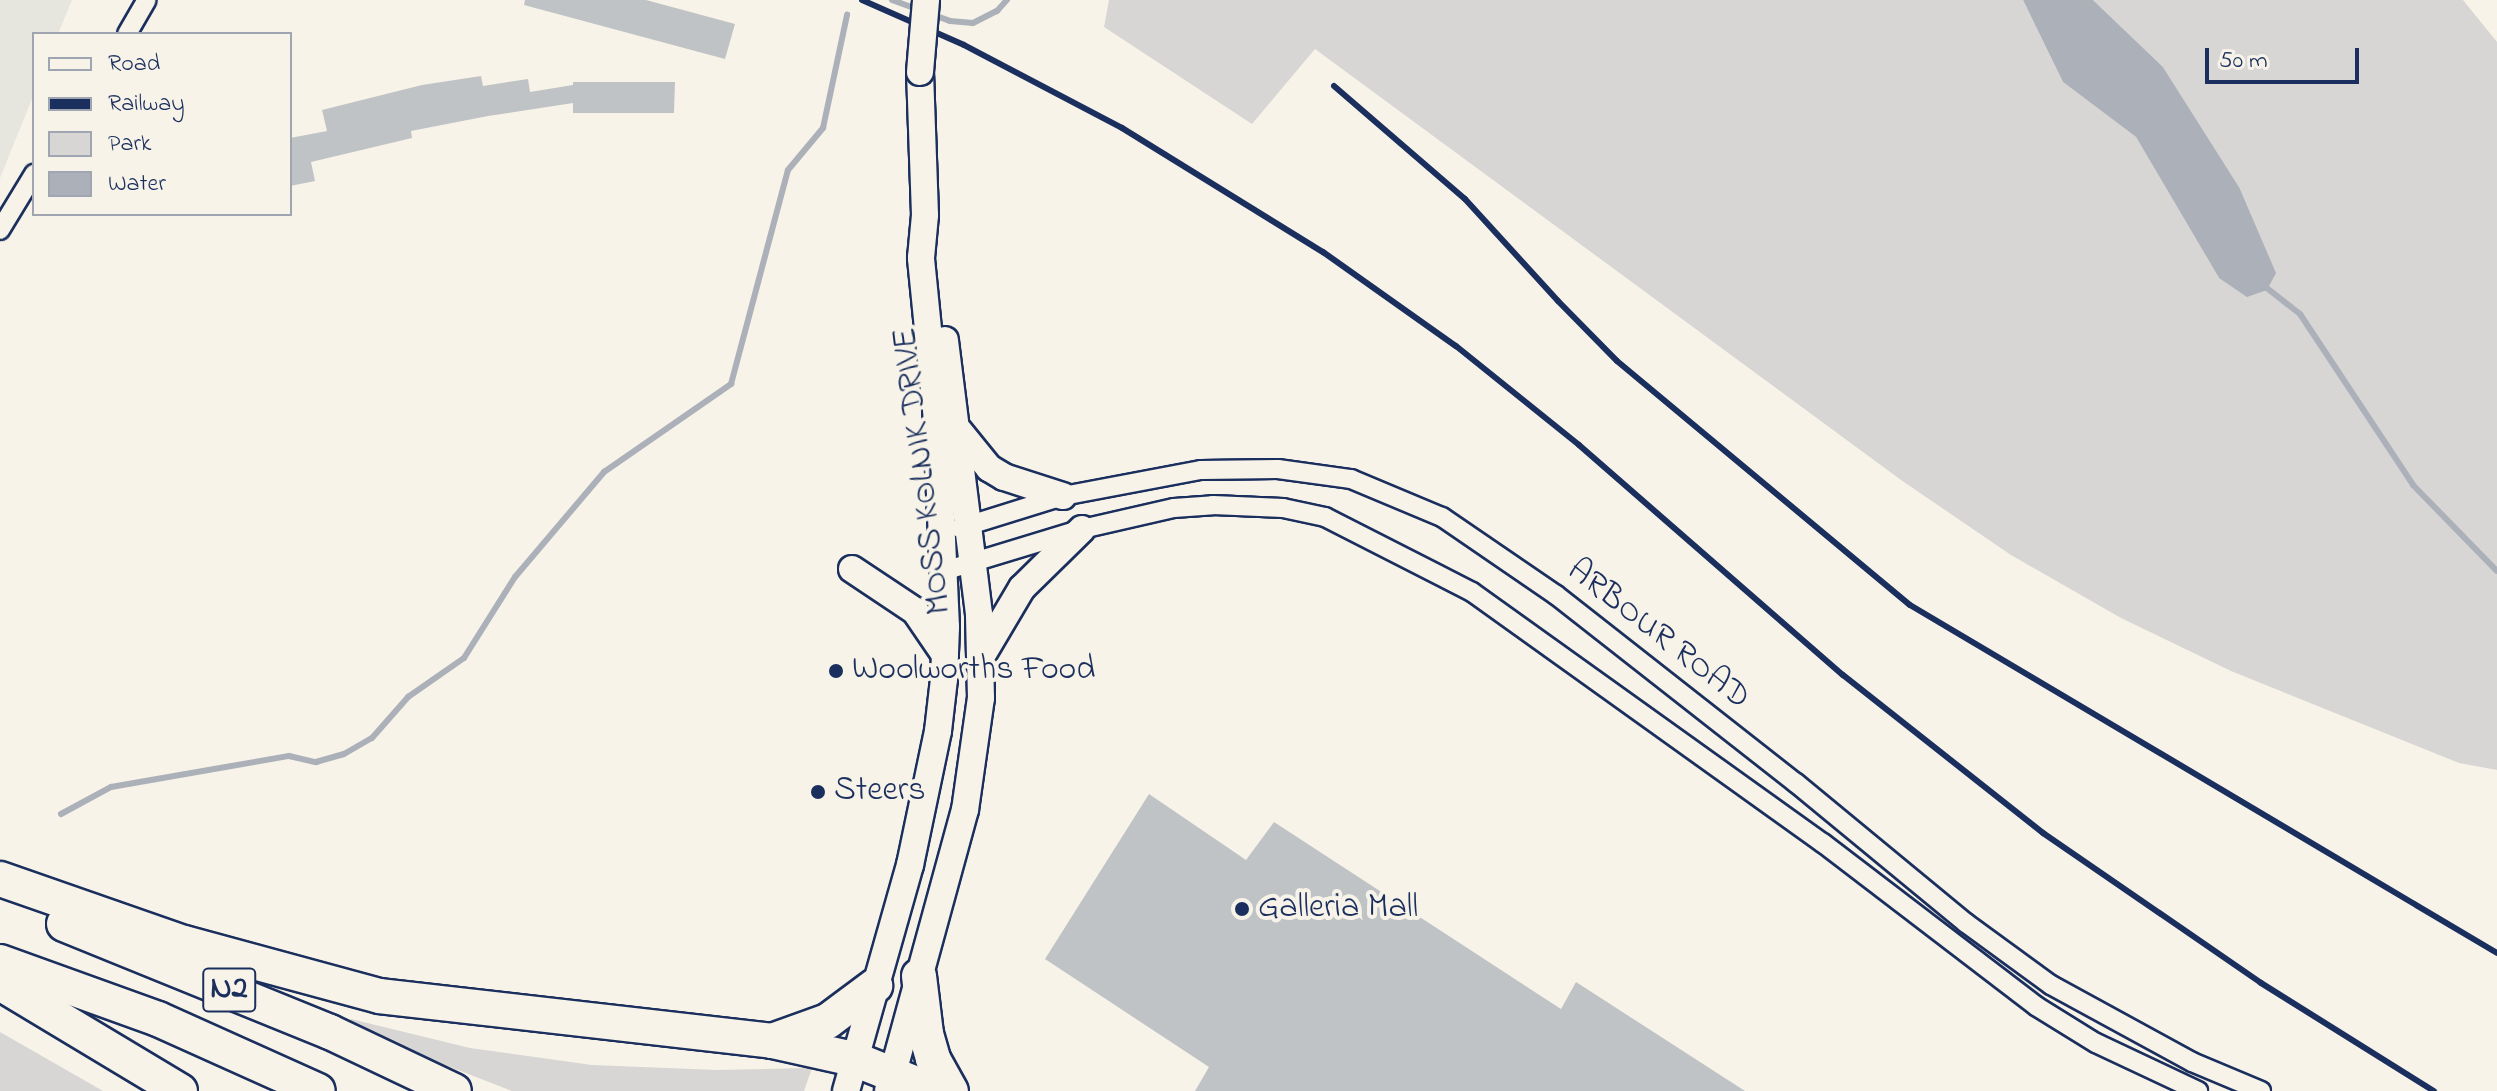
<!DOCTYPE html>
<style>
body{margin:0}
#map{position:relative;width:2497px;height:1091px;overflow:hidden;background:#f7f3e8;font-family:"Indie Flower",sans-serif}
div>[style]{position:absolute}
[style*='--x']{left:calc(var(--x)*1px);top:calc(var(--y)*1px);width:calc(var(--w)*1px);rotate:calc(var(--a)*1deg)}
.built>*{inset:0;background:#e6e5de}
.green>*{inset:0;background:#d7d6d4}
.water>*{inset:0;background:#acb0b9}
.stream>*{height:6px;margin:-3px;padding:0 3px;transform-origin:3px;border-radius:3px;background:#acb0b9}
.building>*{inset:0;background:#c0c3c5}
.roads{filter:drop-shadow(2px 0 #1b2f5e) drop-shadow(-2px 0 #1b2f5e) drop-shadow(0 2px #1b2f5e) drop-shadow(0 -2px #1b2f5e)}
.street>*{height:18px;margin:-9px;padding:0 9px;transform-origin:9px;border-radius:9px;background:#f7f3e8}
.secondary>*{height:26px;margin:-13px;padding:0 13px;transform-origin:13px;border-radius:13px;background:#f7f3e8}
.highway>*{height:34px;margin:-17px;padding:0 17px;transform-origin:17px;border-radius:17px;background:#f7f3e8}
.rail>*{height:6px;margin:-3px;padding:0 3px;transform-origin:3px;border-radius:3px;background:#1b2f5e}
.bridges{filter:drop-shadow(2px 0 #1b2f5e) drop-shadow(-2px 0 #1b2f5e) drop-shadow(0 2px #1b2f5e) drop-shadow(0 -2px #1b2f5e)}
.secondary-bridge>*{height:26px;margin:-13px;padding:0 13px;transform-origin:13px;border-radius:13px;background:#f7f3e8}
.dots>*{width:22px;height:22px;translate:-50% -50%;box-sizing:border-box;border:4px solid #f7f3e8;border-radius:50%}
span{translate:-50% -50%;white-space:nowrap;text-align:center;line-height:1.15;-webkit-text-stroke:8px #f7f3e8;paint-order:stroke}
.shield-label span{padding:2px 6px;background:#f7f3e8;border:2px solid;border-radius:6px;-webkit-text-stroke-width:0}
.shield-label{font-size:32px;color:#1b2f5e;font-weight:700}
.street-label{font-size:34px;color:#1b2f5e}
.poi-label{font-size:34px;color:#1b2f5e}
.left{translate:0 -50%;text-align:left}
.legend{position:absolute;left:32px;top:32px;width:260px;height:184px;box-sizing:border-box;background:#f7f3e8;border:2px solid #9fa5b1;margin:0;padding:10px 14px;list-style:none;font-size:24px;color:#1b2f5e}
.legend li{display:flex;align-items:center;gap:16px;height:40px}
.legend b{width:40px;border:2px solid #9fa5b1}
.scale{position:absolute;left:2205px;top:48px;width:154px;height:36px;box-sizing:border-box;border:4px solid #1b2f5e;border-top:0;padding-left:10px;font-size:24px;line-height:28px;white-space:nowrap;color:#1b2f5e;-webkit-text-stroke:6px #f7f3e8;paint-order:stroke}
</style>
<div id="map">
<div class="built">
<i style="clip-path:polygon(0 0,72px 0,58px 34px,34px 34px,34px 94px,0 178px)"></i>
</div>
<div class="green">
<i style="clip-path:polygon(1109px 0,2023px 0,2063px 82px,2136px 137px,2219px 278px,2239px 187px,2163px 67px,2093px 0,2463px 0,2497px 42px,2497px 770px,2459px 763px,2231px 671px,2121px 618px,2011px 555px,1901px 480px,1315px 49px,1252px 124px,1104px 27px)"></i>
<i style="clip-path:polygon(351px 1019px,470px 1048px,592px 1065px,717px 1070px,812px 1068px,804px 1091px,512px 1091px,348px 1027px)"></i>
<i style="clip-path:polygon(0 1032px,103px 1091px,0 1091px)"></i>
</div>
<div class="water">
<i style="clip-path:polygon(2023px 0,2093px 0,2163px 67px,2239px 187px,2276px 273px,2267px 290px,2247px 297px,2219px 278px,2136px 137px,2063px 82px)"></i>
</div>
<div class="stream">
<i style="--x:892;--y:0;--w:27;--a:20"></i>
<i style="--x:931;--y:14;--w:20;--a:20"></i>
<i style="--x:950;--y:21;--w:23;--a:5"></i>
<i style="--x:973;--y:23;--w:27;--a:-27"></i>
<i style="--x:997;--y:11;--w:15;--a:-48"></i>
<i style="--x:2263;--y:285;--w:47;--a:38.1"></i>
<i style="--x:2300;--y:314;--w:205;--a:56.5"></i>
<i style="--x:2413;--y:485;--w:120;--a:45.7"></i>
<i style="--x:61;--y:814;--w:57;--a:-28.4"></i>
<i style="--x:111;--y:787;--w:181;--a:-9.9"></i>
<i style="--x:289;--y:756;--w:28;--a:13"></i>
<i style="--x:316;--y:762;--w:29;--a:-16"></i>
<i style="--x:344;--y:754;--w:32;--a:-30"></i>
<i style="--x:372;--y:738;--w:55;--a:-48.7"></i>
<i style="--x:408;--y:697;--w:68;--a:-34.9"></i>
<i style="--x:464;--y:658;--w:96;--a:-57.8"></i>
<i style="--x:515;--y:577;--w:138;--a:-49.7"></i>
<i style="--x:604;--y:472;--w:155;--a:-34.7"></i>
<i style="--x:731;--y:384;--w:221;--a:-75.1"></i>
<i style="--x:788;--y:170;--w:55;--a:-50.2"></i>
<i style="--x:823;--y:128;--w:116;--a:-78"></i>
</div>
<div class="building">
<i style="clip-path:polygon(525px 0,646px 0,735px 24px,725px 59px,524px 5px)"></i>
<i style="clip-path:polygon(481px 76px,483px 86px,528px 79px,530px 92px,573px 85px,573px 82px,675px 82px,674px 113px,573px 113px,573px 103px,488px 116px,411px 131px,412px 138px,311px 162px,315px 181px,290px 186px,290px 138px,327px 131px,322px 110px,422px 85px)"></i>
<i style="clip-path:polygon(1149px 794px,1246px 860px,1274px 822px,1561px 1009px,1576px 982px,1745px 1091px,1195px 1091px,1209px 1067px,1045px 959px)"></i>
</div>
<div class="roads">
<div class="street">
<i style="--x:127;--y:34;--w:39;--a:-60"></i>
<i style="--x:0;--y:230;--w:66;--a:-58.7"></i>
<i style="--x:960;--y:528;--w:108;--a:-17.3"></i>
<i style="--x:1063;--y:496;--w:140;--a:-10.7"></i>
<i style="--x:1201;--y:470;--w:77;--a:-0.7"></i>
<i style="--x:1278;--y:469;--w:74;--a:7.8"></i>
<i style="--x:1351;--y:479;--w:99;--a:22.7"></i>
<i style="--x:1442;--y:517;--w:138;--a:34.4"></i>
<i style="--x:1556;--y:595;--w:305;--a:38.1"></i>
<i style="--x:1796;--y:783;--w:220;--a:39.5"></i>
<i style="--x:1966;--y:923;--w:105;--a:36.1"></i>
<i style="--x:2051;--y:985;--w:161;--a:28.6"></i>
<i style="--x:2192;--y:1062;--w:75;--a:22.8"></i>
<i style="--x:944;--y:571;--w:144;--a:-16.9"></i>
<i style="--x:1082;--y:529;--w:94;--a:-12.9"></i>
<i style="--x:1174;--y:508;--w:39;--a:-4"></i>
<i style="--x:1213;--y:505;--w:70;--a:2.5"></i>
<i style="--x:1283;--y:508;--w:43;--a:12.1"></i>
<i style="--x:1325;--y:517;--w:165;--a:27"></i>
<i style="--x:1472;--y:592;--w:432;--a:35.6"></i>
<i style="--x:1823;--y:843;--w:268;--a:37.4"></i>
<i style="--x:2036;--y:1006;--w:70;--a:31.7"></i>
<i style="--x:2096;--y:1043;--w:113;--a:25.2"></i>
</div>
<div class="secondary">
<i style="--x:959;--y:431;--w:48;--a:51"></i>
<i style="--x:989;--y:468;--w:17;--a:31"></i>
<i style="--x:1004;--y:477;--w:62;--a:17.9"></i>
<i style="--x:852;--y:569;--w:76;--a:33.7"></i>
<i style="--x:915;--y:611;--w:53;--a:55.7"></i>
<i style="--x:981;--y:657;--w:80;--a:-59.3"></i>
<i style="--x:1022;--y:588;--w:84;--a:-44.5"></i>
<i style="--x:846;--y:1091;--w:235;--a:-74.2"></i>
<i style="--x:910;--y:865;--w:137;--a:-78.2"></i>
<i style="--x:938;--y:731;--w:52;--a:-83.4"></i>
<i style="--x:944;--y:679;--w:52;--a:-87.8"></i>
<i style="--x:946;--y:627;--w:218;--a:-92.6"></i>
<i style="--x:936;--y:409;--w:152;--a:-95.7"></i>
<i style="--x:921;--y:258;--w:43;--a:-84.7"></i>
<i style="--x:925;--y:215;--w:143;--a:-92"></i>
<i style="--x:888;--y:1091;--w:291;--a:-74.7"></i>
<i style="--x:965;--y:810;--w:113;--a:-81.9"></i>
<i style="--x:981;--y:698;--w:84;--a:-91.4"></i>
<i style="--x:979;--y:614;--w:276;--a:-97.1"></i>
</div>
<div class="highway">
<i style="--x:0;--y:879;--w:195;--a:19.2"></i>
<i style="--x:184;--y:943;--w:202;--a:15.2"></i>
<i style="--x:379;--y:996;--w:396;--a:6.5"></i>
<i style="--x:772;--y:1041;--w:84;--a:12.4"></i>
<i style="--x:854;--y:1059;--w:86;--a:21.8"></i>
<i style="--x:64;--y:924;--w:287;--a:22.1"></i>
<i style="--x:330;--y:1032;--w:137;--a:25.4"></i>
<i style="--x:0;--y:962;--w:168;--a:19.8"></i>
<i style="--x:158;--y:1019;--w:175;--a:24.2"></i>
<i style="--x:919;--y:976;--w:58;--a:83.1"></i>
<i style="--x:926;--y:1034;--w:26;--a:74"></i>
<i style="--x:933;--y:1059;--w:37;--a:61"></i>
<i style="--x:0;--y:983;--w:210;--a:31"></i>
<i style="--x:772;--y:1041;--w:59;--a:-19.7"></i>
<i style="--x:828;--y:1021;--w:59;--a:-36.7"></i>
</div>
</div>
<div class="rail">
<i style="--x:862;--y:0;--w:111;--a:23.8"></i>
<i style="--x:964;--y:45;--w:178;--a:27.7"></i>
<i style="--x:1122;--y:128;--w:236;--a:31.7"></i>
<i style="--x:1323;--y:252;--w:163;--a:35.3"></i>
<i style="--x:1456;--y:346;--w:158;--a:38.8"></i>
<i style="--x:1579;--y:445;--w:350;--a:41.1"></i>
<i style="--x:1843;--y:675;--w:255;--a:38.3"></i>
<i style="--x:2043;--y:833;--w:265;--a:34.5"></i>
<i style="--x:2261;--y:983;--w:204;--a:32"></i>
<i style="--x:1334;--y:86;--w:173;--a:40.8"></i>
<i style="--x:1465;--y:199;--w:138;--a:47.6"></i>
<i style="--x:1558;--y:301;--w:84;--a:45.5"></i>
<i style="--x:1617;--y:361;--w:381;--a:39.8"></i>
<i style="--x:1910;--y:605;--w:682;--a:30.66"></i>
</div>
<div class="bridges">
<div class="secondary-bridge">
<i style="--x:920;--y:72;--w:72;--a:-85.2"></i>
</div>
</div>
<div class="dots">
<i style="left:836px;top:671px;background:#1b2f5e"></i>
<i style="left:818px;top:792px;background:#1b2f5e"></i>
<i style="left:1242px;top:909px;background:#1b2f5e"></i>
</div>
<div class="shield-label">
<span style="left:229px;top:990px">N2</span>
</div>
<div class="street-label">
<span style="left:924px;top:471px;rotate:-97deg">MOSS KOLNIK DRIVE</span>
<span style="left:1658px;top:635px;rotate:38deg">ARBOUR ROAD</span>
</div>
<div class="poi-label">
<span class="left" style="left:852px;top:671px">Woolworths Food</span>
<span class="left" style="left:834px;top:792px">Steers</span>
<span class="left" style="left:1258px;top:909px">Galleria Mall</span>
</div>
<ul class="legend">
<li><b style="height:10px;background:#f7f3e8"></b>Road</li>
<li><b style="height:10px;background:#1b2f5e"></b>Railway</li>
<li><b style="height:22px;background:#d7d6d4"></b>Park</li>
<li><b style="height:22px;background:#acb0b9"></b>Water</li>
</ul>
<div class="scale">50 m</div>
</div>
